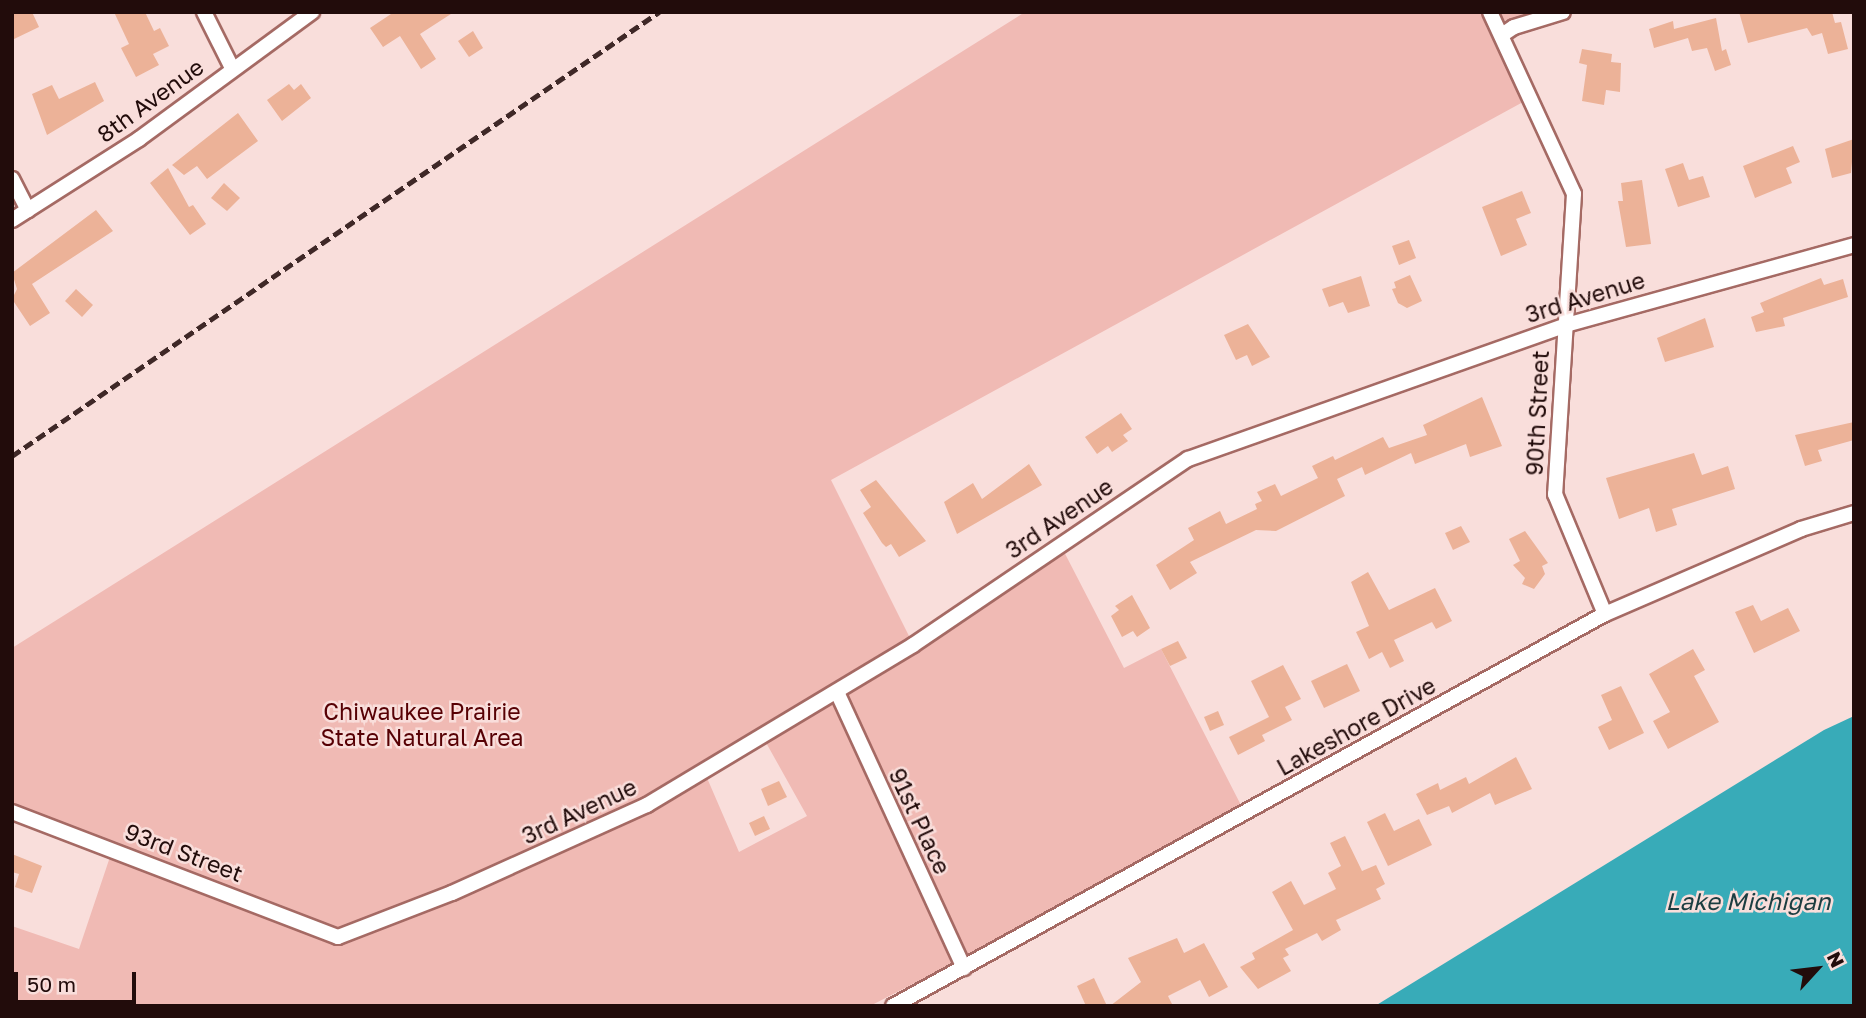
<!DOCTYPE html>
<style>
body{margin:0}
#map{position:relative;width:1866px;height:1018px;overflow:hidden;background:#f9dedb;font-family:"Golos Text",sans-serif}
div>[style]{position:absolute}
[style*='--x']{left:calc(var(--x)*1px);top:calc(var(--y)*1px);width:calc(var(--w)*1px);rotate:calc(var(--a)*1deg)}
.green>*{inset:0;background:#f0bab4}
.water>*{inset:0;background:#38abb8}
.building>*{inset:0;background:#ecb298}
.roads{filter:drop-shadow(2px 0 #a56a64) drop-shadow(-2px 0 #a56a64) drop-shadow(0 2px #a56a64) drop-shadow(0 -2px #a56a64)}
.street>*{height:14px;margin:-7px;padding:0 7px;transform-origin:7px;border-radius:7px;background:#fff}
.rail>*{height:5px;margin-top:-2.5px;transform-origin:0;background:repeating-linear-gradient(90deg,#3f2827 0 10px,transparent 0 15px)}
span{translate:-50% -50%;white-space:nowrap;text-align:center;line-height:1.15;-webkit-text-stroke:5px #f9dedb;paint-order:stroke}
.street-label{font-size:23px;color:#220c0b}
.park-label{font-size:23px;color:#570004}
.water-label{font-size:24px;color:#1b3d41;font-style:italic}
.frame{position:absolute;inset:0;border:14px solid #220c0b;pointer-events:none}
.north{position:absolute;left:1782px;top:934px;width:70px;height:70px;-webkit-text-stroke:5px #f9dedb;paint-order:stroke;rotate:63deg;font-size:19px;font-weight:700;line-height:28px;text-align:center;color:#220c0b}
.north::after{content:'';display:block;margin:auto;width:24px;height:32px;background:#220c0b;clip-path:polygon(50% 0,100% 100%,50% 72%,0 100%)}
.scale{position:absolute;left:14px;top:972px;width:122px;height:32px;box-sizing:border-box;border:4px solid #220c0b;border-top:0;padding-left:9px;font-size:21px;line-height:24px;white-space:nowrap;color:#220c0b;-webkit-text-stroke:5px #f9dedb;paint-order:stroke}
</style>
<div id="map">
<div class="green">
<i style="clip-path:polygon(evenodd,1025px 12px,1534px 12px,1486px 26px,1523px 102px,831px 480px,913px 644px,1060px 544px,1124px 668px,1161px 649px,1245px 813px,870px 1006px,12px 1006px,12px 926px,79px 949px,114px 845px,12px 805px,12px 648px,1025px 12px,759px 730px,807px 816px,739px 852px,701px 764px,759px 730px)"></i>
</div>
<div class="water">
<i style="clip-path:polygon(1854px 716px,1854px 1006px,1375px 1006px,1824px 730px)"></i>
</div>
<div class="building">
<i style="clip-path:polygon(17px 12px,32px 12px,39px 27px,12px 40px,12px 15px)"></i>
<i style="clip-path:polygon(114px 12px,145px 12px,154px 31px,160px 28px,169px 46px,153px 54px,159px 65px,136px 77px,121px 48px,129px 44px)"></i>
<i style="clip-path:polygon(394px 12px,454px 12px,420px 34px,436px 59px,421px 69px,400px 36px,383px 47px,370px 28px)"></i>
<i style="clip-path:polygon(1739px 12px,1832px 12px,1835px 23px,1841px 22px,1848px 49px,1828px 54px,1822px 33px,1812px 36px,1807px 28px,1748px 43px)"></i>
<i style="clip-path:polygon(1716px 18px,1722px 51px,1726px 49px,1731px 65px,1715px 71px,1707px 48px,1692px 51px,1688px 38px,1654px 48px,1649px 29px,1673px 21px,1674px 29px)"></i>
<i style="clip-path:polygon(473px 31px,483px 48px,469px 57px,458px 41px)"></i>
<i style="clip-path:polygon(1582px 49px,1612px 54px,1611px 62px,1621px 63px,1620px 92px,1606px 90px,1604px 105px,1582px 101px,1587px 65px,1579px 63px)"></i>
<i style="clip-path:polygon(95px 82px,104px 101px,47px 135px,32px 94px,52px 85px,59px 99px)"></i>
<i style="clip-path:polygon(289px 84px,294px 90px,301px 84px,311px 98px,282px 121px,267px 100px)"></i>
<i style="clip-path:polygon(238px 113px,258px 141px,207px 179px,197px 166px,184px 175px,172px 165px)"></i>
<i style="clip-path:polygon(1854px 139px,1851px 173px,1832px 178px,1825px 149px)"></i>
<i style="clip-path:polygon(1793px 146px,1800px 162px,1786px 168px,1792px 183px,1755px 198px,1743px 166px)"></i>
<i style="clip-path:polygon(1683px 163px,1689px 180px,1703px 176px,1710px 197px,1678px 207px,1665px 169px)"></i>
<i style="clip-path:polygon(168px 168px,189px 207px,193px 205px,206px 224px,190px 235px,150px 183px)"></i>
<i style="clip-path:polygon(1642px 180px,1651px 244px,1626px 247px,1618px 201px,1623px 201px,1621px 183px)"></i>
<i style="clip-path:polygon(224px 183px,240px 198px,227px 211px,211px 198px)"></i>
<i style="clip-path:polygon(1522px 191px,1531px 213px,1516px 219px,1527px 245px,1501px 256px,1482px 207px)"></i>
<i style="clip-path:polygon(96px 210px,113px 231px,32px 284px,50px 313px,30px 326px,12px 299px,17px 289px,12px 273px)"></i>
<i style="clip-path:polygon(1409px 240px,1416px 258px,1399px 265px,1392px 246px)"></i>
<i style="clip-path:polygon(1410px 275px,1422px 301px,1407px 308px,1398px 303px,1392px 289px,1396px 288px,1394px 282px)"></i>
<i style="clip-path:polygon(1361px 276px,1370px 306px,1348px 313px,1343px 302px,1329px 307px,1322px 289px)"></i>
<i style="clip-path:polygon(1821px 278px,1824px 285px,1843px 279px,1848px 297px,1783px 318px,1785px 326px,1756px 332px,1751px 317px,1764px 312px,1760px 303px)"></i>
<i style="clip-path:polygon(76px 289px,93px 305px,82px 317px,65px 301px)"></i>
<i style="clip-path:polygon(1705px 318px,1714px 347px,1665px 362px,1657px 338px)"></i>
<i style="clip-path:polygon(1248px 324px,1270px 357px,1252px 366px,1247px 355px,1236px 360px,1224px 335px)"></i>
<i style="clip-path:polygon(1482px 397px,1502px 446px,1470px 457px,1466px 444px,1415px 464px,1411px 453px,1365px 475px,1362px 467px,1337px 479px,1345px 496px,1276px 531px,1256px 530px,1190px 562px,1197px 573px,1170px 590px,1156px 565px,1194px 540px,1188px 528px,1220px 511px,1226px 524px,1257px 509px,1255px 504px,1262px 501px,1257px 492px,1275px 484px,1281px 496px,1318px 478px,1312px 466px,1333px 456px,1335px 460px,1383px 437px,1389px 448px,1427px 435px,1423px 425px)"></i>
<i style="clip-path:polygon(1121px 413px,1132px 429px,1123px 435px,1128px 441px,1112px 452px,1108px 446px,1097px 454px,1085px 437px)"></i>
<i style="clip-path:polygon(1854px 422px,1854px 440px,1818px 450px,1822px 461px,1805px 466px,1795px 435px)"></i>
<i style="clip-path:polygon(1694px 453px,1702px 475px,1728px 466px,1735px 489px,1672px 509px,1677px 525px,1656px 532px,1649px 508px,1619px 519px,1606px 478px)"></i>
<i style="clip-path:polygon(1029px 464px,1042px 485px,957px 534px,944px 502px,973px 483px,982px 499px)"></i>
<i style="clip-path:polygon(876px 480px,926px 541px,899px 557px,891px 544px,886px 547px,882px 543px,863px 513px,871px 507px,860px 490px)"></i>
<i style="clip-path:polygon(1461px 526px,1470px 542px,1453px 550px,1445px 533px)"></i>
<i style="clip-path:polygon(1525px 531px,1548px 563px,1542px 566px,1545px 574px,1534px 589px,1522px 584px,1525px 578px,1513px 565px,1520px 561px,1509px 539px)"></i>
<i style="clip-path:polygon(1368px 572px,1389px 610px,1435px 588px,1452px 621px,1436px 629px,1432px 622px,1394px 640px,1404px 661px,1390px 668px,1382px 652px,1369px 659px,1356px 632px,1369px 626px,1351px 582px)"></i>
<i style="clip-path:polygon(1132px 595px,1150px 628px,1137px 637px,1133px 631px,1122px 637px,1111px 616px,1119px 610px,1115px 606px)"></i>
<i style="clip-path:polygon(1753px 605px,1761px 621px,1788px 608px,1800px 631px,1754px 653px,1735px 612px)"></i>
<i style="clip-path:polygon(1178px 641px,1187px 658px,1170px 666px,1161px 649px)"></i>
<i style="clip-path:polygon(1693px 649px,1705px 670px,1694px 676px,1719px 722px,1668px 749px,1653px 721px,1670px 712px,1649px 674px)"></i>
<i style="clip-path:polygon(1347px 664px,1360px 691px,1324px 708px,1311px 681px)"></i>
<i style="clip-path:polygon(1283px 665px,1301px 699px,1285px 707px,1292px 720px,1262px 735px,1265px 741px,1238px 755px,1229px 737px,1269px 717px,1251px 681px)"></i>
<i style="clip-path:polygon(1621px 686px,1644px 733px,1609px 750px,1598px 727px,1612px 720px,1601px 695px)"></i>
<i style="clip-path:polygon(1218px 711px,1224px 725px,1210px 731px,1204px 717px)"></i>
<i style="clip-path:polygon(1516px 757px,1532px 789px,1495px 805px,1490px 793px,1452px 813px,1449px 806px,1427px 815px,1416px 794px,1438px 783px,1440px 790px,1466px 777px,1469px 784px)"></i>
<i style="clip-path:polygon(779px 781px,787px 797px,768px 806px,761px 789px)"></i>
<i style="clip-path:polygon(1385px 813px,1394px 831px,1419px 819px,1432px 845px,1388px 866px,1367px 822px)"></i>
<i style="clip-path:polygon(764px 816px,770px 829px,755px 836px,749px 823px)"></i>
<i style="clip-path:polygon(1345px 836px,1362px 871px,1376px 865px,1385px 884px,1376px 889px,1381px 899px,1336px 920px,1341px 930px,1322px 941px,1317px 933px,1285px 949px,1289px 955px,1283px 958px,1291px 971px,1258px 989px,1240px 967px,1255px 959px,1252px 953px,1293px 930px,1272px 892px,1291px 881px,1304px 905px,1336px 889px,1328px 873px,1341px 866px,1330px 843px)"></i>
<i style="clip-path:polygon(12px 854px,42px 866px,32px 893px,15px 887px,19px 874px,12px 872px)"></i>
<i style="clip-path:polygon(1177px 938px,1184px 953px,1204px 943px,1228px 987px,1209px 997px,1200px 980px,1168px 996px,1173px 1006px,1110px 1006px,1141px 982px,1128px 958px)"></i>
<i style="clip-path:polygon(1094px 978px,1107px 1006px,1086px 1006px,1077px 986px)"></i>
</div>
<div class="roads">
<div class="street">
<i style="--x:204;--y:12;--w:63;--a:63.4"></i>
<i style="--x:1490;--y:12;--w:200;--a:65.2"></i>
<i style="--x:1574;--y:194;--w:301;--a:93.6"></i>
<i style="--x:1555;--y:494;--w:130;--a:67.4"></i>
<i style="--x:1502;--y:35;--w:14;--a:-34"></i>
<i style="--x:1514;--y:27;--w:51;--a:-17"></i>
<i style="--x:12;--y:179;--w:35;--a:63"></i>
<i style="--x:12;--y:220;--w:151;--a:-32.5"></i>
<i style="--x:139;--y:139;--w:215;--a:-36.3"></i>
<i style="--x:837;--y:692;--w:304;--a:65.3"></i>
<i style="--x:12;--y:812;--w:349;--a:21"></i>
<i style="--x:338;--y:937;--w:122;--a:-21.1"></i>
<i style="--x:452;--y:893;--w:214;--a:-24.3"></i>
<i style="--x:647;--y:805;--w:310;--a:-31"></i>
<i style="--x:913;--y:645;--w:332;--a:-34.1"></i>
<i style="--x:1188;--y:459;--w:401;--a:-19.5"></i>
<i style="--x:1566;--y:325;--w:299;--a:-15.5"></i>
<i style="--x:893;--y:1006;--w:813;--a:-28.84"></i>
<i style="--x:1605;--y:614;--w:214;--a:-23.4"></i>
<i style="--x:1801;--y:529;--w:55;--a:-16.8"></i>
</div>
</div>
<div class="rail">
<i style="--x:12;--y:456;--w:785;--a:-34.46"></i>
</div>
<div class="street-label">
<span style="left:150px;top:100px;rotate:-36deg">8th Avenue</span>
<span style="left:1585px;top:297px;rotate:-17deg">3rd Avenue</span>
<span style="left:1537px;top:413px;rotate:-87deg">90th Street</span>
<span style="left:1059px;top:518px;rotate:-34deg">3rd Avenue</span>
<span style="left:1356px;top:726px;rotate:-29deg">Lakeshore Drive</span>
<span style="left:579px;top:811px;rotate:-25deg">3rd Avenue</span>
<span style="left:920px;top:821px;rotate:65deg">91st Place</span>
<span style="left:184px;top:852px;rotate:21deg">93rd Street</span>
</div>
<div class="park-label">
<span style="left:422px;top:724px">Chiwaukee Prairie<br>State Natural Area</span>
</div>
<div class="water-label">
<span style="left:1748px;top:901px">Lake Michigan</span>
</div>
<div class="frame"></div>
<div class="north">N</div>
<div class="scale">50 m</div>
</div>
